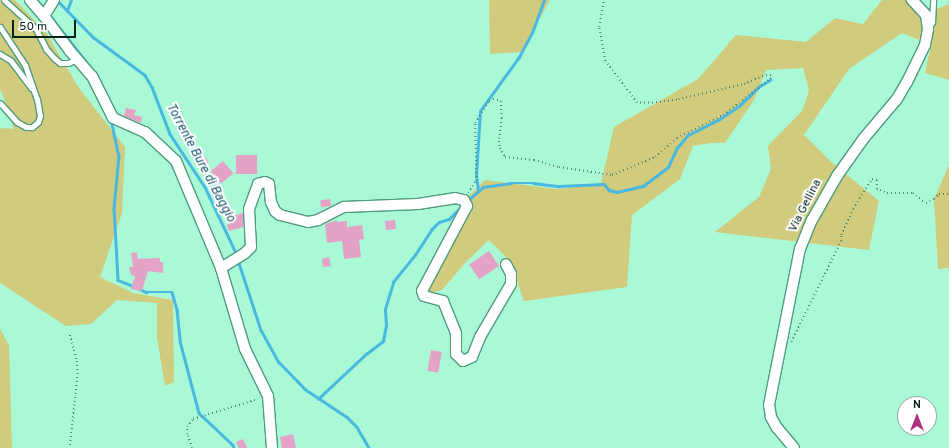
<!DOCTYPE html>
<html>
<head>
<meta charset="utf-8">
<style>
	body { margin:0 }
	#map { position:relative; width:949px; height:448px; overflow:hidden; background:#aaf9d6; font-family:Overpass,sans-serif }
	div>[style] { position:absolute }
	.green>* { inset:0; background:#d0cb7d }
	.stream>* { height:2.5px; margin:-1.25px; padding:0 1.25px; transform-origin:1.25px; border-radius:1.25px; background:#48b9e0 }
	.building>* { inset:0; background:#e5a2c7; transform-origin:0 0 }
	.path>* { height:1.5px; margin-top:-0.75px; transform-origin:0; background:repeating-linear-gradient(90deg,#518770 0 1px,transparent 0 4px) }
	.roads { filter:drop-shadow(1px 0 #4e9c7c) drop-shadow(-1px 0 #4e9c7c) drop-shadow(0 1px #4e9c7c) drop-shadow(0 -1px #4e9c7c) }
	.lane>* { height:5px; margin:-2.5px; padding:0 2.5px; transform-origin:2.5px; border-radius:2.5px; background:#fff }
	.street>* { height:10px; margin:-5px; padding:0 5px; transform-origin:5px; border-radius:5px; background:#fff }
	span { translate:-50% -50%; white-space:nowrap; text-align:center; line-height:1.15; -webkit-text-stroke:4px #fff; paint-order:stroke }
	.street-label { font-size:12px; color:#022317 }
	.water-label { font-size:13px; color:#1a576c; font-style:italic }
	.north { position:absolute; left:897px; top:396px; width:40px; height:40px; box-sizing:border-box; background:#fff; border:1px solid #9aa7a2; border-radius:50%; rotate:0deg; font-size:11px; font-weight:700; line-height:16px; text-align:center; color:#022317 }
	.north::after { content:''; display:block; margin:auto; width:14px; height:18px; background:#ad3081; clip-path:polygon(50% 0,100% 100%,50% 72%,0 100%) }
	.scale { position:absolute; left:12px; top:20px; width:64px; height:18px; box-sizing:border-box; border:2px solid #022317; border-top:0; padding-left:5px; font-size:12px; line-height:14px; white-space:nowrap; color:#022317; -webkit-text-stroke:3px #fff; paint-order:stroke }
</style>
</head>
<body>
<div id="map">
	<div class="green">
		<i style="clip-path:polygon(0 0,15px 0,45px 31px,79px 88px,125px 147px,122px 213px,100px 277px,133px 293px,173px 300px,174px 382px,165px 386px,157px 338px,157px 303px,117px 300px,91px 324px,66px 326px,0 283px,0 128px,14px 129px,2px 93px,0 90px)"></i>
		<i style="clip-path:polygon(489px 0,550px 0,521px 52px,490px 54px)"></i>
		<i style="clip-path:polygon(882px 0,917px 0,931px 11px,949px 4px,949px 80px,925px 73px,931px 45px,902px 33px,849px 69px,804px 135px,830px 161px,879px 201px,869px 250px,715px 232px,759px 197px,771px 169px,768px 146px,802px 111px,809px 91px,803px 68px,766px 70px,754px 100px,725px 143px,710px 143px,693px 146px,680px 179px,632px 215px,627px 287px,524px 301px,510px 261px,489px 240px,466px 262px,442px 290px,428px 293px,426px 282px,441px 244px,468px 197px,485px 180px,557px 189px,601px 183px,614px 127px,698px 79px,736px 35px,806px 42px,835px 18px,863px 24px)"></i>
		<i style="clip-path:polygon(949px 165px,949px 268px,938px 269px,934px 199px)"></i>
		<i style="clip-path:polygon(0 329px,9px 345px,12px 448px,0 448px)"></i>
	</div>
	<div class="stream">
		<i style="left:37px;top:0;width:6px;rotate:51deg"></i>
		<i style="left:57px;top:0;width:52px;rotate:45.8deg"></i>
		<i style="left:93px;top:37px;width:64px;rotate:36.2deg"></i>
		<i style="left:145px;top:75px;width:14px;rotate:60deg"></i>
		<i style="left:152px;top:87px;width:50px;rotate:69deg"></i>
		<i style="left:170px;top:134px;width:64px;rotate:56.6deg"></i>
		<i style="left:205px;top:187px;width:75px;rotate:64.8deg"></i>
		<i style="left:67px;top:11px;width:12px;rotate:-70deg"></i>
		<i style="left:52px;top:18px;width:65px;rotate:51.9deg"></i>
		<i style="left:112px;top:124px;width:33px;rotate:78deg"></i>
		<i style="left:119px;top:156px;width:52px;rotate:95.5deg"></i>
		<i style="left:114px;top:208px;width:72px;rotate:86.8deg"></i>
		<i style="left:118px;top:280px;width:18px;rotate:22deg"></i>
		<i style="left:478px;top:190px;width:14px;rotate:-98deg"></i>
		<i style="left:476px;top:176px;width:65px;rotate:-86.5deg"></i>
		<i style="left:480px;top:111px;width:67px;rotate:-54.2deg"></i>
		<i style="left:519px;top:57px;width:27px;rotate:-62deg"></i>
		<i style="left:532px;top:33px;width:35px;rotate:-70deg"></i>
		<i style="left:467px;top:201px;width:21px;rotate:-41deg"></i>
		<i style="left:483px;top:187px;width:28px;rotate:-8deg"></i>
		<i style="left:511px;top:183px;width:22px"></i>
		<i style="left:533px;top:183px;width:26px;rotate:7deg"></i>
		<i style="left:559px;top:186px;width:45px;rotate:-2.5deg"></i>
		<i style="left:604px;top:184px;width:8px;rotate:50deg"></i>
		<i style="left:609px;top:190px;width:8px;rotate:14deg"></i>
		<i style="left:617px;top:192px;width:27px;rotate:-13deg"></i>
		<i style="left:643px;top:186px;width:31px;rotate:-37deg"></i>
		<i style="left:668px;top:167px;width:21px;rotate:-65deg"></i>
		<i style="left:677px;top:148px;width:17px;rotate:-50deg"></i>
		<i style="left:688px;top:135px;width:34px;rotate:-27deg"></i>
		<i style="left:718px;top:120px;width:27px;rotate:-34deg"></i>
		<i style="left:740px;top:105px;width:28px;rotate:-44deg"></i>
		<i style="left:760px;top:86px;width:12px;rotate:-31deg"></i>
		<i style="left:238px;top:260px;width:74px;rotate:71.8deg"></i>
		<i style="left:261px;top:330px;width:37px;rotate:61deg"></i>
		<i style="left:279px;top:362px;width:37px;rotate:46deg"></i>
		<i style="left:305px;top:389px;width:50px;rotate:33.7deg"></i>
		<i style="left:347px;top:417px;width:14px;rotate:45deg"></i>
		<i style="left:357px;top:427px;width:24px;rotate:60deg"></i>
		<i style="left:140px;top:289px;width:7px;rotate:27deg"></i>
		<i style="left:146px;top:292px;width:26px"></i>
		<i style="left:172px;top:292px;width:19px;rotate:74deg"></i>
		<i style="left:177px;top:310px;width:31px;rotate:84deg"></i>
		<i style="left:180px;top:341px;width:74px;rotate:75.2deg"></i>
		<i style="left:199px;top:413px;width:47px;rotate:43.3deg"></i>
		<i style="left:233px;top:445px;width:3px;rotate:72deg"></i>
		<i style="left:318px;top:399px;width:66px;rotate:-43.2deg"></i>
		<i style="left:366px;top:354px;width:21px;rotate:-37deg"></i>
		<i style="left:383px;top:341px;width:16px;rotate:-79deg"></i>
		<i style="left:386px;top:325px;width:16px;rotate:-94deg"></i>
		<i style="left:385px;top:309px;width:28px;rotate:-73deg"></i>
		<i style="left:393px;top:282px;width:35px;rotate:-51deg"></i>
		<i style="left:415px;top:255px;width:30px;rotate:-57deg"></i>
		<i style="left:431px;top:230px;width:11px;rotate:-45deg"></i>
		<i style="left:439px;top:222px;width:10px;rotate:-17deg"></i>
		<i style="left:449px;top:219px;width:18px;rotate:-45deg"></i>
	</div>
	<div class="building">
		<i style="clip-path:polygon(126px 108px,136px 110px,134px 115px,142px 117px,141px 123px,124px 116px)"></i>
		<i style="left:200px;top:152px;width:13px;height:8px;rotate:48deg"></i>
		<i style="left:236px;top:155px;width:21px;height:19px"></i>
		<i style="left:223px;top:161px;width:16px;height:16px;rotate:50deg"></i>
		<i style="left:330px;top:199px;width:7px;height:10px;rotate:82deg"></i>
		<i style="clip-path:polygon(243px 213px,243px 227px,229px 231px,227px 225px,231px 222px,230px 217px)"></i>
		<i style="clip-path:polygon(337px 220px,337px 222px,347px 221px,347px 227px,362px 225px,364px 239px,359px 240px,361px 257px,344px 259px,342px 241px,327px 243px,325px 224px)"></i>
		<i style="left:395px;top:220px;width:9px;height:10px;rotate:84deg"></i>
		<i style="left:489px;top:251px;width:18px;height:24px;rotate:56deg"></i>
		<i style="clip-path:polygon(137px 252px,138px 259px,160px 258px,160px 262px,163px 262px,163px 273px,148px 271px,142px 291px,131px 289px,135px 276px,131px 275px,129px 267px,133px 267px,131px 253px)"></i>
		<i style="clip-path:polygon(329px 257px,331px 266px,323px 267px,322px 259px)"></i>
		<i style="left:431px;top:350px;width:11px;height:21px;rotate:10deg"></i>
		<i style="clip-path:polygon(293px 434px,296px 448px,282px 448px,280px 437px)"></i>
		<i style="clip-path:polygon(243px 439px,247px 448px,239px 448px,236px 442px)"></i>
	</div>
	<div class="path">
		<i style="left:468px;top:193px;width:14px;rotate:-56deg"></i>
		<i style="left:476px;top:181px;width:58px;rotate:-91deg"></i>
		<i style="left:475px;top:123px;width:26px;rotate:-58deg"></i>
		<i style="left:489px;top:101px;width:4px;rotate:-27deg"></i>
		<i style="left:493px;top:99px;width:8px;rotate:14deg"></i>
		<i style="left:501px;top:101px;width:17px;rotate:87deg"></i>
		<i style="left:502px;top:118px;width:23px;rotate:97deg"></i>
		<i style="left:499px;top:141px;width:7px;rotate:82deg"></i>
		<i style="left:500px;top:148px;width:10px;rotate:61deg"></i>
		<i style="left:505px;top:157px;width:29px;rotate:6deg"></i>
		<i style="left:534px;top:160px;width:26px;rotate:16deg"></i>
		<i style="left:559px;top:167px;width:54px;rotate:8.6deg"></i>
		<i style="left:612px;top:175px;width:47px;rotate:-22.7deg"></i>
		<i style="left:655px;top:157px;width:29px;rotate:-41deg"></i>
		<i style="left:677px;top:138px;width:51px;rotate:-26.6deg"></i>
		<i style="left:723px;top:115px;width:59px;rotate:-37.5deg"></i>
		<i style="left:770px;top:79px;width:3px;rotate:-72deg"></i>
		<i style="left:771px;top:76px;width:4px;rotate:-166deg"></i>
		<i style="left:767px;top:75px;width:27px;rotate:158deg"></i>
		<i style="left:742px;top:85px;width:67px;rotate:167deg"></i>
		<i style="left:677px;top:100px;width:24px;rotate:173deg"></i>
		<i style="left:653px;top:103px;width:16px;rotate:180deg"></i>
		<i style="left:637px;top:103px;width:53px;rotate:-127.3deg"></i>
		<i style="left:605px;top:61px;width:35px;rotate:-100deg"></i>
		<i style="left:599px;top:27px;width:27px;rotate:-80deg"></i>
		<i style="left:70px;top:335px;width:27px;rotate:75deg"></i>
		<i style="left:77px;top:361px;width:12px;rotate:85deg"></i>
		<i style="left:78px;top:373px;width:75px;rotate:96.1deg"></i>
		<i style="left:791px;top:342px;width:113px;rotate:-63.7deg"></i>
		<i style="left:841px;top:241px;width:6px;rotate:-90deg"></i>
		<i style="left:841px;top:235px;width:29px;rotate:-65deg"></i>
		<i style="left:853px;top:209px;width:36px;rotate:-58deg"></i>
		<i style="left:872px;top:179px;width:5px;rotate:11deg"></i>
		<i style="left:877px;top:180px;width:9px;rotate:90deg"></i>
		<i style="left:877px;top:189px;width:3px;rotate:18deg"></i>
		<i style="left:880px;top:190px;width:8px;rotate:23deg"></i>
		<i style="left:887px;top:193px;width:26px"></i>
		<i style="left:913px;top:193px;width:16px;rotate:38deg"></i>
		<i style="left:926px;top:203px;width:9px;rotate:-27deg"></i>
		<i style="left:934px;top:199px;width:7px;rotate:-45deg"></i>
		<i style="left:939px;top:194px;width:10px"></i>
		<i style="left:192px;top:448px;width:15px;rotate:-110deg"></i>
		<i style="left:187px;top:434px;width:7px;rotate:-90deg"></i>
		<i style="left:187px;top:427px;width:10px;rotate:-53deg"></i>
		<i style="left:193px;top:419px;width:68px;rotate:-17.1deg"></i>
	</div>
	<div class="roads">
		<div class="lane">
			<i style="left:4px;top:0;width:43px;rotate:42.2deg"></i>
			<i style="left:36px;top:29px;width:22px;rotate:63deg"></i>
			<i style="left:46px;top:49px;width:12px;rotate:48deg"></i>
			<i style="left:54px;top:58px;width:8px;rotate:40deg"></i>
			<i style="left:60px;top:63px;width:8px"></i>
			<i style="left:68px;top:63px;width:10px;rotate:-24deg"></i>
			<i style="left:0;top:27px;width:45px;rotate:56.7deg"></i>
			<i style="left:25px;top:65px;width:36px;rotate:71deg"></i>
			<i style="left:37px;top:99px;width:17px;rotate:80deg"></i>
			<i style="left:40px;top:116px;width:6px;rotate:108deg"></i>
			<i style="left:38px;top:122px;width:8px;rotate:140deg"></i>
			<i style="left:32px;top:127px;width:6px;rotate:180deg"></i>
			<i style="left:26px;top:127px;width:10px;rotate:-151deg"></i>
			<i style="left:17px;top:122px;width:25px;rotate:-132deg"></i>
			<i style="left:929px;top:27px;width:6px;rotate:-59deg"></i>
			<i style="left:932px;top:22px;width:22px;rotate:-87deg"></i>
			<i style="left:0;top:54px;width:13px;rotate:32deg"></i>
			<i style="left:11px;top:61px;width:34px;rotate:53deg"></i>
		</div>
		<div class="street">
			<i style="left:30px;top:0;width:21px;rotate:49deg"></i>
			<i style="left:44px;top:16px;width:44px;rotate:53.4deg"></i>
			<i style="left:70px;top:51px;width:33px;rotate:49deg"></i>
			<i style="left:92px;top:76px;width:47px;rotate:63.4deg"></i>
			<i style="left:113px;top:118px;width:35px;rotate:24deg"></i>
			<i style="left:145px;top:132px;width:42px;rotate:43.1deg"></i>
			<i style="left:176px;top:161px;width:116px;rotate:67.2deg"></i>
			<i style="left:221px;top:268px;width:84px;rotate:73.5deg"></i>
			<i style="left:245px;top:349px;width:52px;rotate:63.9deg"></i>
			<i style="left:268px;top:396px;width:52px;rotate:85.6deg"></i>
			<i style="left:44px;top:16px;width:19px;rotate:-58deg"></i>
			<i style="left:221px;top:268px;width:28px;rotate:-32deg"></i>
			<i style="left:245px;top:253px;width:8px;rotate:-45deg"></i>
			<i style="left:251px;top:247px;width:38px;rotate:-93deg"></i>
			<i style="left:249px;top:209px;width:27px;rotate:-70deg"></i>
			<i style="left:258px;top:184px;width:7px;rotate:-16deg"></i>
			<i style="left:265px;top:182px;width:4px;rotate:27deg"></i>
			<i style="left:269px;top:184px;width:18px;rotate:84deg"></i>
			<i style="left:271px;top:202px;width:10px;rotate:66deg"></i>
			<i style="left:275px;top:211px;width:6px;rotate:39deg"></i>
			<i style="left:280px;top:215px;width:29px;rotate:14deg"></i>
			<i style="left:308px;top:222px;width:10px;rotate:-11deg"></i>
			<i style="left:318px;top:220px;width:29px;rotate:-27deg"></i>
			<i style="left:344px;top:207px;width:74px;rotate:-2.3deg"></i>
			<i style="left:418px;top:204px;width:37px;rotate:-9deg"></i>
			<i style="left:455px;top:198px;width:9px;rotate:13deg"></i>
			<i style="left:464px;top:200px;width:7px;rotate:63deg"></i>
			<i style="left:467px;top:206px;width:96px;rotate:117.9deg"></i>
			<i style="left:422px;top:291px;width:5px;rotate:68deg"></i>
			<i style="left:424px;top:296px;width:20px;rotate:15deg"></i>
			<i style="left:443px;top:301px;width:35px;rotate:68deg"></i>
			<i style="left:456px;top:334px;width:20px;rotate:90deg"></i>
			<i style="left:456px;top:354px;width:10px;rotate:45deg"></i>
			<i style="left:463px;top:361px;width:10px;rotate:-24deg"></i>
			<i style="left:472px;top:357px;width:22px;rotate:-68deg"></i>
			<i style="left:480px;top:337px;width:61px;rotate:-59.7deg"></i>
			<i style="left:511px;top:284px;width:10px;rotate:-90deg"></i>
			<i style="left:511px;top:274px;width:11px;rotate:-117deg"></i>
			<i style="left:794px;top:448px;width:26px;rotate:-130deg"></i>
			<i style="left:777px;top:428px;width:13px;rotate:-119deg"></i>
			<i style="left:771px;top:417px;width:12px;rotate:-99deg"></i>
			<i style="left:769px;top:405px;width:159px;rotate:-78.8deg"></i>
			<i style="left:800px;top:249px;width:31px;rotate:-68deg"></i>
			<i style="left:812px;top:220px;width:51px;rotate:-60.4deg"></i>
			<i style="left:837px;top:176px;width:47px;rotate:-54.6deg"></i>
			<i style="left:864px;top:138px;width:51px;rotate:-49.8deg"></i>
			<i style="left:897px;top:99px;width:20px;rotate:-60deg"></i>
			<i style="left:907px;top:82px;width:41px;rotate:-64.1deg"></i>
			<i style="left:925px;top:45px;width:16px;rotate:-79deg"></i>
			<i style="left:928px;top:29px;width:14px;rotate:-98deg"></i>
			<i style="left:926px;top:15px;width:21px;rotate:-133deg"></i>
		</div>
	</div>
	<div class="street-label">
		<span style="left:806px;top:206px;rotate:-63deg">Via Gellina</span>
	</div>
	<div class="water-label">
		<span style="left:200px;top:163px;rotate:62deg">Torrente Bure di Baggio</span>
	</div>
	<div class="north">N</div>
	<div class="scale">50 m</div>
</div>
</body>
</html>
